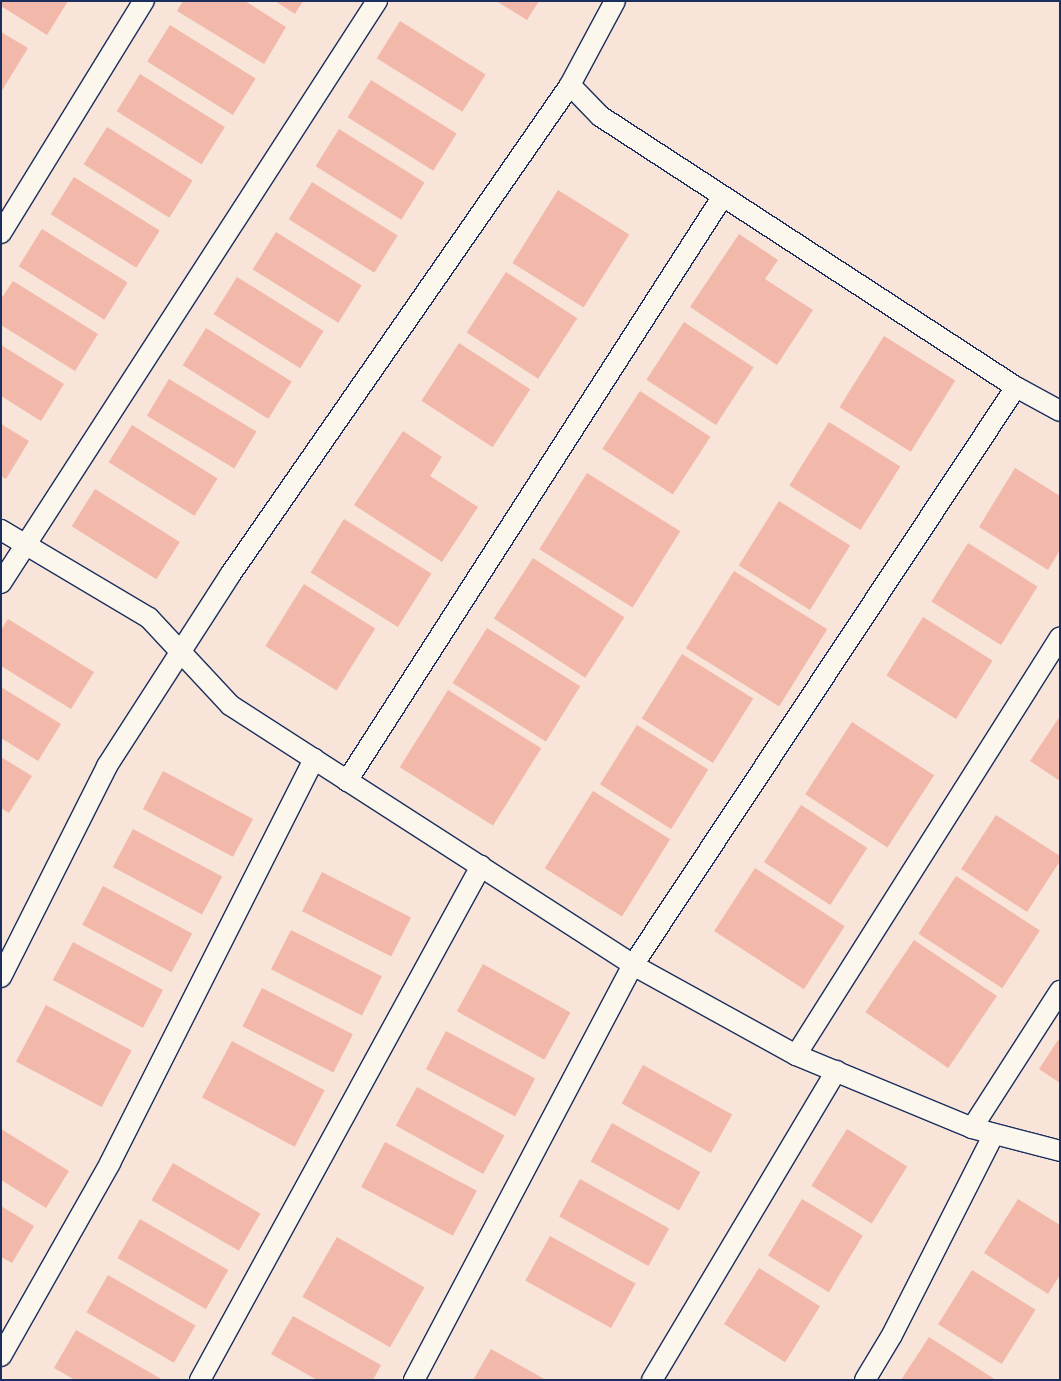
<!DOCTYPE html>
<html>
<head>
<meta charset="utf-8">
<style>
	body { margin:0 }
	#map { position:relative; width:1061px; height:1381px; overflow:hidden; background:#f8e4d8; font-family:Sriracha,sans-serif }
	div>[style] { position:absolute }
	.building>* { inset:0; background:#f2b9aa; transform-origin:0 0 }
	.roads { filter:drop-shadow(1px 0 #1b2f5e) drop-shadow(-1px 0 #1b2f5e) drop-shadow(0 1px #1b2f5e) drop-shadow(0 -1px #1b2f5e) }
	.lane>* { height:20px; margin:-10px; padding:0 10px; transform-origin:10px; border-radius:10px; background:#fbf7ec }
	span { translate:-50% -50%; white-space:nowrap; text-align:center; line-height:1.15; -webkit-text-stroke:4px #fbf7ec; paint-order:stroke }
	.frame { position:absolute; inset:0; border:2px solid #1b2f5e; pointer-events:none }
</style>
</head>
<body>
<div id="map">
	<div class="building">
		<i style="clip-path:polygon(1px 1px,68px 1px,47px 35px,1px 6px)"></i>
		<i style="clip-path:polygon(183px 1px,245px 1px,286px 27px,264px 64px,177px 11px)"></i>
		<i style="clip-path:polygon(275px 1px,303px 1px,295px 14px)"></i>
		<i style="clip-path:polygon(496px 1px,539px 1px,527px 20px)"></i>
		<i style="left:400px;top:21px;width:101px;height:44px;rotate:32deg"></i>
		<i style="left:170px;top:25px;width:101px;height:43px;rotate:32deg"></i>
		<i style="clip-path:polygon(1px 32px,28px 48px,1px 92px)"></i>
		<i style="left:140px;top:74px;width:100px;height:44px;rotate:32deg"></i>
		<i style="left:371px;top:80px;width:101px;height:44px;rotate:32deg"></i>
		<i style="left:107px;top:127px;width:101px;height:44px;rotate:32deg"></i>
		<i style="left:339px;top:129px;width:101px;height:44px;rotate:32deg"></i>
		<i style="left:74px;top:177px;width:101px;height:44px;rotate:32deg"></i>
		<i style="left:312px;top:182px;width:101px;height:44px;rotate:32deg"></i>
		<i style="left:558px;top:190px;width:84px;height:86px;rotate:32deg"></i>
		<i style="left:42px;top:229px;width:101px;height:44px;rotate:32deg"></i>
		<i style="left:276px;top:232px;width:101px;height:44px;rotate:32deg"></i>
		<i style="clip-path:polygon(739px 234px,778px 260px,765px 279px,813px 310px,777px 365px,690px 307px)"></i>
		<i style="left:506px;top:272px;width:85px;height:72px;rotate:33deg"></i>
		<i style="left:237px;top:277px;width:102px;height:44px;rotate:32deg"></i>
		<i style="clip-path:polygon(13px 281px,98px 334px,75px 371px,1px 325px,1px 299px)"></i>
		<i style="left:684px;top:322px;width:83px;height:69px;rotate:33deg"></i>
		<i style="left:206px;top:328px;width:101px;height:44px;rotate:32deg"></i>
		<i style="left:884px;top:336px;width:84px;height:84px;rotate:32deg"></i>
		<i style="left:459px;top:343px;width:85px;height:69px;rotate:33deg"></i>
		<i style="clip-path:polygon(1px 345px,64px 384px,41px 421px,1px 396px)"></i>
		<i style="left:169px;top:379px;width:102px;height:43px;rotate:31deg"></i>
		<i style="left:640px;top:391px;width:84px;height:69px;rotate:33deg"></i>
		<i style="left:829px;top:422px;width:84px;height:75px;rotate:32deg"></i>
		<i style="clip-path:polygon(1px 424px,29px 441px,6px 479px,1px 476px)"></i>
		<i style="left:132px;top:425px;width:101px;height:44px;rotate:32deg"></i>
		<i style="clip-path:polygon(403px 431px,442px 457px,430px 476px,478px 507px,442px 562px,354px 505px)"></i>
		<i style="clip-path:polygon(1015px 468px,1060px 496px,1060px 550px,1048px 570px,979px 527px)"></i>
		<i style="left:587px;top:473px;width:110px;height:90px;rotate:32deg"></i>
		<i style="left:95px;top:489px;width:100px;height:44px;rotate:32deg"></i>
		<i style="left:779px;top:501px;width:84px;height:76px;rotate:32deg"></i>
		<i style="left:344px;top:519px;width:103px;height:63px;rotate:32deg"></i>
		<i style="left:968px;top:543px;width:82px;height:69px;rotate:32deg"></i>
		<i style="left:533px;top:558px;width:109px;height:72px;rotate:33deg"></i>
		<i style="left:734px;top:571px;width:110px;height:91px;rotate:32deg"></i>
		<i style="left:304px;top:584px;width:84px;height:73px;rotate:32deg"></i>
		<i style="left:923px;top:617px;width:82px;height:69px;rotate:32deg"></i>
		<i style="clip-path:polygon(8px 619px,94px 672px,71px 709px,1px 666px,1px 630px)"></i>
		<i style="left:487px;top:628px;width:110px;height:65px;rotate:32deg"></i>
		<i style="left:682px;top:654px;width:84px;height:76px;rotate:32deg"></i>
		<i style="clip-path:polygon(1px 687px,61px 724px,38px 761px,1px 738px)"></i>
		<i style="left:448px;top:690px;width:110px;height:91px;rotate:32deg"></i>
		<i style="clip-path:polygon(1060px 716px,1060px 781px,1030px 761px)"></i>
		<i style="left:852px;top:722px;width:98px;height:86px;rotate:33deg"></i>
		<i style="left:637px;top:725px;width:84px;height:70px;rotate:32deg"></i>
		<i style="clip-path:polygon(1px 757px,32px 776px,9px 813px,1px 808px)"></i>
		<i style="left:163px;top:771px;width:102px;height:43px;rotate:28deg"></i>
		<i style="left:593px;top:791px;width:91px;height:91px;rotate:32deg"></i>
		<i style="left:801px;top:805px;width:79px;height:68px;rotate:33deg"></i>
		<i style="clip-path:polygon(996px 815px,1060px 856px,1060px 861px,1027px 912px,961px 869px)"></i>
		<i style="left:133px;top:829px;width:101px;height:43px;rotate:28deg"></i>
		<i style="left:755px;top:868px;width:107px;height:75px;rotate:33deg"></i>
		<i style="left:322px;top:872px;width:100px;height:44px;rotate:27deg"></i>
		<i style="left:956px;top:876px;width:100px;height:69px;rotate:33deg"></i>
		<i style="left:103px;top:886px;width:101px;height:44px;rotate:28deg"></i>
		<i style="left:291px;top:930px;width:102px;height:44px;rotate:27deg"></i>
		<i style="left:914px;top:940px;width:100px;height:87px;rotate:34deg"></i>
		<i style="left:73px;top:942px;width:102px;height:43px;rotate:28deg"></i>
		<i style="left:483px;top:964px;width:100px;height:54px;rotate:29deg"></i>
		<i style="left:262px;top:988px;width:102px;height:43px;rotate:27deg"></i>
		<i style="left:46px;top:1005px;width:97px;height:64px;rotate:28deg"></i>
		<i style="left:446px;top:1031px;width:101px;height:43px;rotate:28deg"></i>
		<i style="clip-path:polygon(1060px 1037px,1060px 1083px,1039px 1069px)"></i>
		<i style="left:232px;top:1041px;width:105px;height:64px;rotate:28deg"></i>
		<i style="left:643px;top:1065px;width:102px;height:44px;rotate:29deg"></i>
		<i style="left:417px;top:1087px;width:100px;height:44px;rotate:29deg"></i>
		<i style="left:612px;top:1123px;width:101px;height:44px;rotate:29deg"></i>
		<i style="clip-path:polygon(1px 1129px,69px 1171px,46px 1208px,1px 1180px)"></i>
		<i style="left:847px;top:1129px;width:71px;height:67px;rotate:32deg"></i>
		<i style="left:385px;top:1142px;width:104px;height:51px;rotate:28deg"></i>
		<i style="left:173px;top:1163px;width:101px;height:43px;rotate:30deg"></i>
		<i style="left:580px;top:1179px;width:102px;height:43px;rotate:29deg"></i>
		<i style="left:802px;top:1199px;width:71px;height:66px;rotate:31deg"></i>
		<i style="clip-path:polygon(1018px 1199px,1060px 1225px,1060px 1275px,1048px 1294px,984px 1253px)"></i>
		<i style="clip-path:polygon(1px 1206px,34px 1226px,12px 1263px,1px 1257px)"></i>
		<i style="left:140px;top:1219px;width:102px;height:45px;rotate:30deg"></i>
		<i style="left:550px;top:1236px;width:98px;height:51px;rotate:29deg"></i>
		<i style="left:337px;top:1237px;width:101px;height:69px;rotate:30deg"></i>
		<i style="left:759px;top:1268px;width:72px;height:66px;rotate:32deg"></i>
		<i style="left:972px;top:1270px;width:75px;height:64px;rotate:32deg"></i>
		<i style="left:108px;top:1275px;width:101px;height:43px;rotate:30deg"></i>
		<i style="clip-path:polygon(293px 1316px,381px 1365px,373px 1380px,317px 1380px,271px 1354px)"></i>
		<i style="clip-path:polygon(76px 1330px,163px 1380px,75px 1380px,54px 1368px)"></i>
		<i style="clip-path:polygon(929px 1337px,996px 1380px,901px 1380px)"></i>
		<i style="clip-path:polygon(491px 1349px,546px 1380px,473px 1380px)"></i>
	</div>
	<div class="roads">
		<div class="lane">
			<i style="left:570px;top:85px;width:43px;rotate:45.9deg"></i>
			<i style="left:600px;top:116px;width:496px;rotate:33.1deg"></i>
			<i style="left:1016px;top:387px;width:50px;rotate:28.6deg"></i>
			<i style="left:1px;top:233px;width:273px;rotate:-58.4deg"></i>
			<i style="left:1px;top:530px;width:172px;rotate:30.7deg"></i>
			<i style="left:149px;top:618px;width:119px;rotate:47deg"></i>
			<i style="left:230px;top:705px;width:480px;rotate:32.8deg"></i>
			<i style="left:633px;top:965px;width:186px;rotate:28.9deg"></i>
			<i style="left:796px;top:1055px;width:191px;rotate:22.5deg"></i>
			<i style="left:972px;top:1128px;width:91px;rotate:14.6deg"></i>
			<i style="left:1px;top:583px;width:693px;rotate:-57.14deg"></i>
			<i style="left:347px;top:781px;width:695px;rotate:-57.27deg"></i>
			<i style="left:1px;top:977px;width:236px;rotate:-63.3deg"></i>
			<i style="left:107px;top:766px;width:227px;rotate:-57.2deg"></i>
			<i style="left:230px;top:575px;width:596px;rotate:-55.24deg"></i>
			<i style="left:570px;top:85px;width:95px;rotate:-61.8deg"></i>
			<i style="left:796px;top:1055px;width:494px;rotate:-57.7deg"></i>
			<i style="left:972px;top:1128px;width:163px;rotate:-57.3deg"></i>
			<i style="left:1px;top:1356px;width:222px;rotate:-60.5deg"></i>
			<i style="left:110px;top:1163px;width:453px;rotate:-63.2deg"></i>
			<i style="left:200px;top:1380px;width:586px;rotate:-61.33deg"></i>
			<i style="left:414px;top:1380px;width:469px;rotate:-62.2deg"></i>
			<i style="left:633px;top:965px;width:693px;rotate:-56.47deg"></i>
			<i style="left:652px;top:1380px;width:360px;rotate:-59.2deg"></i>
			<i style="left:865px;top:1380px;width:52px;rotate:-59deg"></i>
			<i style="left:892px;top:1335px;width:225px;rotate:-63.1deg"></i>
		</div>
	</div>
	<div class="frame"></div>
</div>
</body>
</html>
